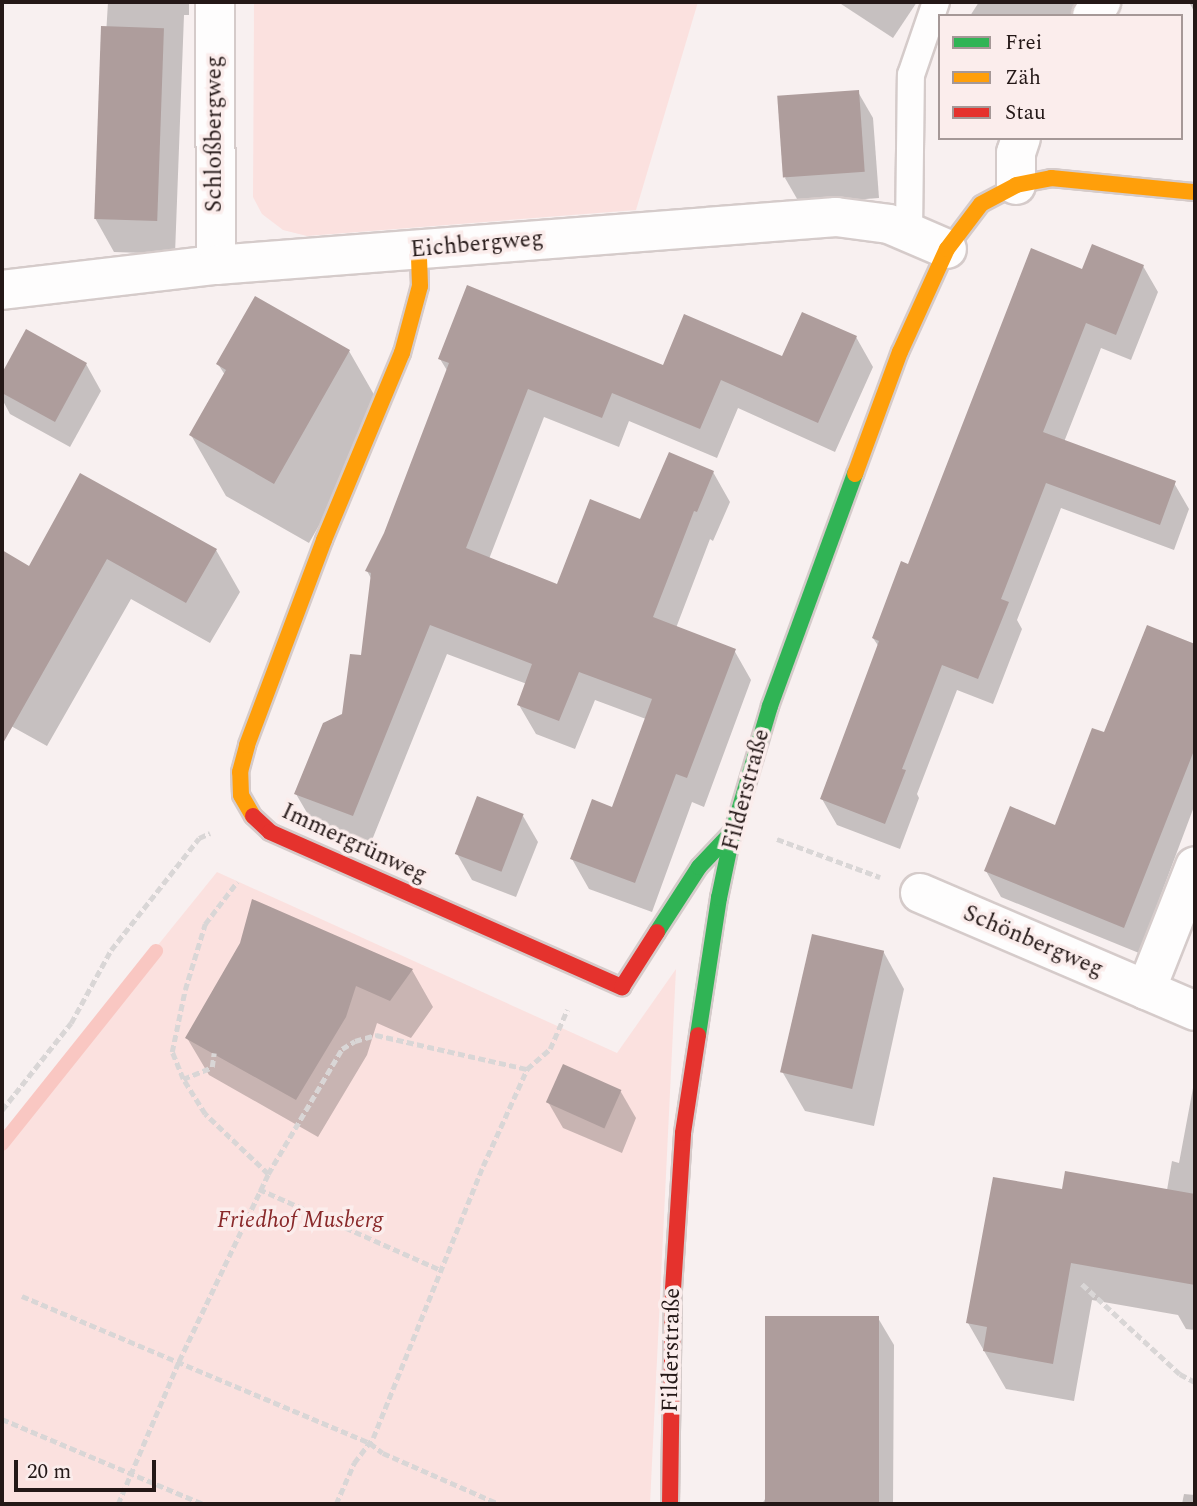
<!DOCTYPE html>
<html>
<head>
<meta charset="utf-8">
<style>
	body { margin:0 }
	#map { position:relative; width:1197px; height:1506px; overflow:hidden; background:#f8f0f0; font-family:Spectral,serif }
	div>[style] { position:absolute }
	.green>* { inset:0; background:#fbe1df }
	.shadow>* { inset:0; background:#0003 }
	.stream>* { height:14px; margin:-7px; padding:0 7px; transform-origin:7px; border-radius:7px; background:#f9c7c2 }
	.building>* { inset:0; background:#ae9d9c; transform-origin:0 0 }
	.path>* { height:4.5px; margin-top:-2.25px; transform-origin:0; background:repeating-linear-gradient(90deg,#d9d6d6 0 7px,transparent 0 10.5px) }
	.roads { filter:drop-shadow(2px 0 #d5cbca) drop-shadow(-2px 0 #d5cbca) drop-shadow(0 2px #d5cbca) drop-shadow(0 -2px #d5cbca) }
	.lane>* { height:26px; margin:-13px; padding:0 13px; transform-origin:13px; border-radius:13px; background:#fefdfd }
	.street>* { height:38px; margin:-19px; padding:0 19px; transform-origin:19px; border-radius:19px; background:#fefdfd }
	.fast>* { height:16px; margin:-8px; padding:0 8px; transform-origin:8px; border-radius:8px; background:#30b455 }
	.slow>* { height:16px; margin:-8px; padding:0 8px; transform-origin:8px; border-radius:8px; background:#ff9f0a }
	.jam>* { height:16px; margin:-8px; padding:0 8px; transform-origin:8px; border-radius:8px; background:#e5322d }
	span { translate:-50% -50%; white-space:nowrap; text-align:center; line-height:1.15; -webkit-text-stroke:7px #fbedec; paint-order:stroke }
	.street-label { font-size:23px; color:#241817 }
	.park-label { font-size:23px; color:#89292a; font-style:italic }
	.frame { position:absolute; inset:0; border:4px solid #241817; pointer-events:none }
	.legend { position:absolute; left:938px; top:14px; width:245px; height:126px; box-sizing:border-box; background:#fbedec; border:2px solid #a59897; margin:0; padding:9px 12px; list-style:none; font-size:21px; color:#241817 }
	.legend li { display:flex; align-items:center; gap:14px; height:35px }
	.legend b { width:35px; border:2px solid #a59897 }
	.scale { position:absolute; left:14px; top:1460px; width:142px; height:32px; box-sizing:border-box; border:4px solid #241817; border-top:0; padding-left:9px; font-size:21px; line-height:24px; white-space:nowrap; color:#241817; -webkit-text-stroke:5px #fbedec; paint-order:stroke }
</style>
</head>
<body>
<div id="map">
	<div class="green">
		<i style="clip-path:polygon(254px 2px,698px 2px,636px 210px,307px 236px,283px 230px,262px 214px,253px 197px)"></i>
		<i style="clip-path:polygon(217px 872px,617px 1053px,676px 969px,650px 1504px,2px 1504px,2px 1138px)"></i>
	</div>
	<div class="shadow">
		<i style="clip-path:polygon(108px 2px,189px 2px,189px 15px,184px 15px,175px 254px,114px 252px,95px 218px)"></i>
		<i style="clip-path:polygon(838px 2px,917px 2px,893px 38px)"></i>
		<i style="clip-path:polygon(979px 2px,1089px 2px,1080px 16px,970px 16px)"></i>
		<i style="clip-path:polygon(1189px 2px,1195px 2px,1195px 13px)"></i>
		<i style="clip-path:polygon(858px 92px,873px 118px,879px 198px,800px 204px,785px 178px)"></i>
		<i style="clip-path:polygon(1143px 266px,1158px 292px,1131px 360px,1101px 348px,1064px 442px,1174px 483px,1189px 509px,1174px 550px,1061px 508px,1017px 620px,1022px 629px,993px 704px,957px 690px,917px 794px,919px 798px,900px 849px,837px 825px,822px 799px,879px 647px,873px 638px,909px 566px,1083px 271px)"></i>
		<i style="clip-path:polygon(27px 331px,86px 364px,101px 391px,70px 447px,10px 414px,2px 399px,2px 376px)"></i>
		<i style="clip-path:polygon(856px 337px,873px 367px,835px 452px,738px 408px,717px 458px,629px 421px,619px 447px,544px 417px,489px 559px,558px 586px,641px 521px,713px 472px,730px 502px,713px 541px,710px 539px,676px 628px,734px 650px,751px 680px,704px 807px,692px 802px,652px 912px,589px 889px,572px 859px,613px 809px,646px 719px,595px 700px,575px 749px,536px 734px,519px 705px,527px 684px,447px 654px,370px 845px,313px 823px,296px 794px,344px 715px,362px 657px,372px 580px,367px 571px,385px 534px,448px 372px,440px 359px,664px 367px,783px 358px)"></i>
		<i style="clip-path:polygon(349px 351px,384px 412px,309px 543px,226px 496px,191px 435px,225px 375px,218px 364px)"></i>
		<i style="clip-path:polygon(81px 475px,216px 550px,240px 592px,210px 643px,131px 599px,47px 746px,2px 721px,2px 552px,30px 568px)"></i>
		<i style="clip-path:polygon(1148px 627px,1195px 646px,1195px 804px,1139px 953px,1001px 897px,986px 871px,1056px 827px,1105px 734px)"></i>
		<i style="clip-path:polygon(523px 816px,538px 842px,516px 897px,472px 880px,457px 854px)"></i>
		<i style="clip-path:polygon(241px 944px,412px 970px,433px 1007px,411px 1038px,377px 1023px,367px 1055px,318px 1137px,209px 1075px,187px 1038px)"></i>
		<i style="clip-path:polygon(883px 951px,904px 989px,874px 1126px,805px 1111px,783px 1073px)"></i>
		<i style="clip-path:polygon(1193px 1088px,1195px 1088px,1195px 1330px,1186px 1329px,1178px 1315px,1092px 1300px,1074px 1401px,1006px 1389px,968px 1323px,1063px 1191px,1167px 1190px,1172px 1161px,1179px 1163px)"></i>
		<i style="clip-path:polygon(621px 1092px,636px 1118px,622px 1153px,563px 1128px,548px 1102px)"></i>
		<i style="clip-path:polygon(878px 1318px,894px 1345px,893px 1504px,762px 1504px)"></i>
		<i style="clip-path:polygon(1184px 1494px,1195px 1495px,1195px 1504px,1182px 1504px)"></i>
	</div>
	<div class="stream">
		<i style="left:2px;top:1144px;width:247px;rotate:-51.4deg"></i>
	</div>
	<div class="building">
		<i style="left:101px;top:26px;width:63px;height:193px;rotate:2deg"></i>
		<i style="left:859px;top:90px;width:82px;height:82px;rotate:86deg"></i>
		<i style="clip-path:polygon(1092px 244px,1144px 265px,1116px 335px,1086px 323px,1043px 432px,1176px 481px,1160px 525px,1046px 483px,1001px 599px,1009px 602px,978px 679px,942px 665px,902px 769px,906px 770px,885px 824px,820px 799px,879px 641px,872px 638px,901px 561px,908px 564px,1031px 248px,1082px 269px)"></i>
		<i style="clip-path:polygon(467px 285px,663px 365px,684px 314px,782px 356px,802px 312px,857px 336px,818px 423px,721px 380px,700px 429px,612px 393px,602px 418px,528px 389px,466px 548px,557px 584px,590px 499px,640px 519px,669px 452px,714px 471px,697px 512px,694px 511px,653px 617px,736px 649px,687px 778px,676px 774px,635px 883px,570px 859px,592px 799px,612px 807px,652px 699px,579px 672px,559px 721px,517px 705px,532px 664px,430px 625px,353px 816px,294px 794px,323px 723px,342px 714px,350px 654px,361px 655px,371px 573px,365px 571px,384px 533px,449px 363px,438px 359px)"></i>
		<i style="clip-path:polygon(255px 296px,350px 350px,274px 484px,189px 435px,226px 370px,216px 364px)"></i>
		<i style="clip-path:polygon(26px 329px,87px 363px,55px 422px,2px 393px,2px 373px)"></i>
		<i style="clip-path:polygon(80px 473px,217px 549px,186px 603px,107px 559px,2px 745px,2px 550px,29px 566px)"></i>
		<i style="clip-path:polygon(1147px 625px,1195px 644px,1195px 748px,1124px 928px,984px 871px,1010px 806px,1055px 825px,1092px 728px,1104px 732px)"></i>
		<i style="left:477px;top:796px;width:50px;height:62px;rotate:21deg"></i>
		<i style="clip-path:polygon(252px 899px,413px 969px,390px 1001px,356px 986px,346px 1017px,296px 1100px,185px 1038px,240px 943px)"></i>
		<i style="left:812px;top:934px;width:74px;height:142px;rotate:13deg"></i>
		<i style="left:563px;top:1064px;width:64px;height:42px;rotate:24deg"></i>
		<i style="clip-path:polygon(1065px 1171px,1195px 1194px,1195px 1285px,1071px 1263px,1053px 1364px,983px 1351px,987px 1327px,966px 1323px,993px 1177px,1062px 1189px)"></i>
		<i style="left:765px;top:1316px;width:114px;height:188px"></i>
	</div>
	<div class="path">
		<i style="left:777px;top:839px;width:110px;rotate:20.3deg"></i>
		<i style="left:183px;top:1079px;width:29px;rotate:-112deg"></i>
		<i style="left:172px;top:1052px;width:63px;rotate:-78.2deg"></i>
		<i style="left:185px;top:990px;width:69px;rotate:-73.1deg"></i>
		<i style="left:205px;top:924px;width:53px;rotate:-52.7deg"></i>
		<i style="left:2px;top:1110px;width:111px;rotate:-51.6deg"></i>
		<i style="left:71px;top:1023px;width:83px;rotate:-61.3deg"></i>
		<i style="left:111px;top:950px;width:142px;rotate:-51.8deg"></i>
		<i style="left:199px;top:838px;width:12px;rotate:-24deg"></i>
		<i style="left:268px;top:1174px;width:145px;rotate:-59.4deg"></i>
		<i style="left:342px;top:1049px;width:15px;rotate:-32deg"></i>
		<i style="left:355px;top:1041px;width:22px;rotate:-16deg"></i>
		<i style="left:376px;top:1035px;width:155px;rotate:12.7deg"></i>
		<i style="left:259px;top:1189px;width:199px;rotate:24deg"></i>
		<i style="left:1082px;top:1284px;width:133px;rotate:42.6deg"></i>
		<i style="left:1180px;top:1374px;width:17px;rotate:28deg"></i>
		<i style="left:22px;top:1296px;width:378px;rotate:22.9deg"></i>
		<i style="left:370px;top:1443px;width:16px;rotate:38deg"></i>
		<i style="left:383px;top:1453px;width:127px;rotate:23.7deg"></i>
		<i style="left:2px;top:1419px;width:218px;rotate:22.9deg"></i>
		<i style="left:118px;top:1504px;width:155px;rotate:-66.9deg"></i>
		<i style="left:179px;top:1361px;width:207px;rotate:-64.5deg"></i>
		<i style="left:268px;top:1174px;width:87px;rotate:-136.4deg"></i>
		<i style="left:205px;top:1114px;width:41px;rotate:-122.2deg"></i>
		<i style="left:183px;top:1079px;width:31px;rotate:-22deg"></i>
		<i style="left:212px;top:1067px;width:14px;rotate:-82deg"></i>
		<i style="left:336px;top:1504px;width:45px;rotate:-66.3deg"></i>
		<i style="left:354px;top:1463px;width:31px;rotate:-53deg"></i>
		<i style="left:373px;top:1438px;width:293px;rotate:-68deg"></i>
		<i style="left:483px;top:1166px;width:107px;rotate:-65.6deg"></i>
		<i style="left:527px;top:1069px;width:30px;rotate:-41deg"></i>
		<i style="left:550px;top:1049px;width:43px;rotate:-66.4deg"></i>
	</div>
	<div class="roads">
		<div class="lane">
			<i style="left:909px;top:232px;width:157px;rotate:-89.3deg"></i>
			<i style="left:911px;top:75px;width:77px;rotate:-71.1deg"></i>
		</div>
		<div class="street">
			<i style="left:215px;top:2px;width:263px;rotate:89.8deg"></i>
			<i style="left:1092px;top:16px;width:17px;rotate:-57deg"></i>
			<i style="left:1016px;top:185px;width:32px;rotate:-90deg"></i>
			<i style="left:1016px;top:153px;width:16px;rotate:-72deg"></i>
			<i style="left:2px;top:290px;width:215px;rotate:-6.7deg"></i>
			<i style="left:216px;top:265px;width:622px;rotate:-4.43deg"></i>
			<i style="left:836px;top:217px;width:53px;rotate:7.5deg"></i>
			<i style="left:889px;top:224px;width:63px;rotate:23.3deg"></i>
			<i style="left:920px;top:893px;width:299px;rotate:23.2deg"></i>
			<i style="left:1146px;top:990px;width:133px;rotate:-68.4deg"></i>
		</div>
		<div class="fast">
			<i style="left:657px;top:932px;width:77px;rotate:-57.1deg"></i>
			<i style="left:699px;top:867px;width:50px;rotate:-46.6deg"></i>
			<i style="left:698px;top:1035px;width:139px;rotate:-81.3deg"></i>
			<i style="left:719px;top:898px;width:68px;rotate:-78.2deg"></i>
			<i style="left:733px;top:831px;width:130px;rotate:-73.5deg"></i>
			<i style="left:770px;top:706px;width:247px;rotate:-69.9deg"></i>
		</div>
		<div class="slow">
			<i style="left:855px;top:474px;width:130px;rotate:-69.8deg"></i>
			<i style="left:900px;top:352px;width:113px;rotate:-65.5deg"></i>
			<i style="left:947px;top:249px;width:56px;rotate:-52.9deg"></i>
			<i style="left:981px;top:204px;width:40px;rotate:-28deg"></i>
			<i style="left:1016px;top:185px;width:36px;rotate:-11deg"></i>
			<i style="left:1051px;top:178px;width:145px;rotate:5.6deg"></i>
			<i style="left:253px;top:816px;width:24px;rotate:-120deg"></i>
			<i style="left:241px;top:795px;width:23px;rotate:-92deg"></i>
			<i style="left:240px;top:772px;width:28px;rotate:-75deg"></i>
			<i style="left:247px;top:745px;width:219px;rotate:-69.4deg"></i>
			<i style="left:324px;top:540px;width:203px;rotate:-67.4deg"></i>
			<i style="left:402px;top:353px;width:69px;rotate:-75deg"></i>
			<i style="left:420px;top:286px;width:35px;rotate:-92deg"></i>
		</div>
		<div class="jam">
			<i style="left:253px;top:816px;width:23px;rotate:43deg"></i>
			<i style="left:270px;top:832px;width:385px;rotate:23.8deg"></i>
			<i style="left:622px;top:987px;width:65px;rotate:-57.5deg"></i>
			<i style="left:670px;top:1504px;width:215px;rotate:-89.2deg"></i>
			<i style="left:673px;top:1289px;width:156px;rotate:-86.3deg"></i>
			<i style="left:683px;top:1133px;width:99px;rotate:-81.3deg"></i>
		</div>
	</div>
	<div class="street-label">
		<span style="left:215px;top:134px;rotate:-90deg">Schloßbergweg</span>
		<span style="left:477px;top:245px;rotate:-5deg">Eichbergweg</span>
		<span style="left:747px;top:790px;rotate:-75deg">Filderstraße</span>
		<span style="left:354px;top:844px;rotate:25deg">Immergrünweg</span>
		<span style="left:1033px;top:942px;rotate:23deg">Schönbergweg</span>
		<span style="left:672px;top:1350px;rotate:-89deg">Filderstraße</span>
	</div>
	<div class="park-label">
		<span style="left:300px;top:1221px">Friedhof Musberg</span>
	</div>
	<div class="frame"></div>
	<ul class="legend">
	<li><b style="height:9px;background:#30b455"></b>Frei</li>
	<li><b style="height:9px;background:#ff9f0a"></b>Zäh</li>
	<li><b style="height:9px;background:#e5322d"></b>Stau</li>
	</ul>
	<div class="scale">20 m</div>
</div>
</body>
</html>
